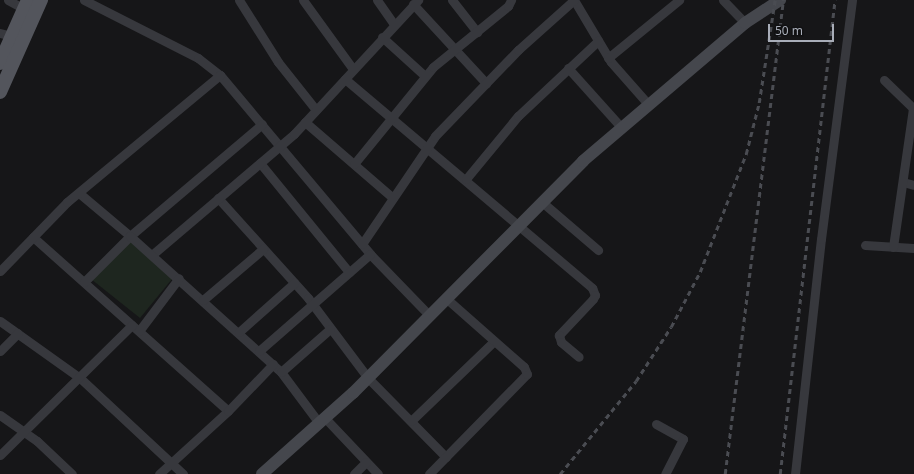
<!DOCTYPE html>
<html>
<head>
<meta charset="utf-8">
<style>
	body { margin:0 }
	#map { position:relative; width:914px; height:474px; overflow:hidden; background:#161618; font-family:"Noto Sans",sans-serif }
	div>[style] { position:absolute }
	.green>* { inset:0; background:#1e261f }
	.street>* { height:9px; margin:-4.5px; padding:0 4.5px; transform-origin:4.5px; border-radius:4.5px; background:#37383d }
	.secondary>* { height:12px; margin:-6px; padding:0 6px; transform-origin:6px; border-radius:6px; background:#45474d }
	.primary>* { height:14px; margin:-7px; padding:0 7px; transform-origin:7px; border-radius:7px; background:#53555c }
	.rail>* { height:2.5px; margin-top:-1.25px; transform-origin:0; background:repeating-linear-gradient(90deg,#4a4c52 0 5px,transparent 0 9px) }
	span { translate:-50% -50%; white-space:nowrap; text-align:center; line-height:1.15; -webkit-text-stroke:3.5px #111113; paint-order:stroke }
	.scale { position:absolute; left:768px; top:24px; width:66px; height:18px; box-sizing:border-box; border:2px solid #a8adb8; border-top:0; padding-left:5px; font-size:12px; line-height:14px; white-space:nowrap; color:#a8adb8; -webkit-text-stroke:3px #111113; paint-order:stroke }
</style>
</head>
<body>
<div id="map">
	<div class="green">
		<i style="clip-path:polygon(131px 238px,172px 279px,140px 318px,91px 279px)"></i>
	</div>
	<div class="street">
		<i style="left:8px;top:0;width:23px;rotate:29deg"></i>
		<i style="left:84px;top:0;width:128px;rotate:27deg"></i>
		<i style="left:198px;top:58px;width:28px;rotate:38deg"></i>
		<i style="left:220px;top:75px;width:234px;rotate:50deg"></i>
		<i style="left:370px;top:254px;width:86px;rotate:45.9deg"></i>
		<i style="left:239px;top:0;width:73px;rotate:57.8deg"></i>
		<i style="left:278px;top:62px;width:61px;rotate:51.6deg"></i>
		<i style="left:303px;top:0;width:85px;rotate:54.1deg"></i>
		<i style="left:377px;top:0;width:29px;rotate:55deg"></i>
		<i style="left:452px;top:0;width:41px;rotate:52deg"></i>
		<i style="left:574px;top:0;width:72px;rotate:59.2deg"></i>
		<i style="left:611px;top:62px;width:56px;rotate:48.6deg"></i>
		<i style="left:723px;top:0;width:32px;rotate:46deg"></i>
		<i style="left:413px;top:4px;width:108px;rotate:47.3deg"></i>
		<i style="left:0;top:33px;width:12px;rotate:14deg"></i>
		<i style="left:382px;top:37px;width:58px;rotate:42.2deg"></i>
		<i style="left:608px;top:58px;width:92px;rotate:-39.2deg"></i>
		<i style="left:568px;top:68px;width:79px;rotate:48.1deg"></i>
		<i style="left:345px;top:79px;width:324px;rotate:40.2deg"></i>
		<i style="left:592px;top:288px;width:8px;rotate:67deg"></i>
		<i style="left:595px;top:295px;width:4px;rotate:117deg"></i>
		<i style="left:593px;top:299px;width:50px;rotate:133.4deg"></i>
		<i style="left:559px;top:335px;width:7px;rotate:74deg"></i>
		<i style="left:561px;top:342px;width:23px;rotate:40deg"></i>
		<i style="left:884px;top:80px;width:42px;rotate:44deg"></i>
		<i style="left:305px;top:122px;width:116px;rotate:40.8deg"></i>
		<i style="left:260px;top:163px;width:141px;rotate:50.8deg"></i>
		<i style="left:354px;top:164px;width:125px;rotate:-50.8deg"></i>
		<i style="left:433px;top:67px;width:97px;rotate:-39.1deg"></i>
		<i style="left:508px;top:6px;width:7px;rotate:-63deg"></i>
		<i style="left:466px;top:179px;width:82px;rotate:-50.5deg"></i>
		<i style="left:518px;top:116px;width:110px;rotate:-43.2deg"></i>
		<i style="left:903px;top:182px;width:11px;rotate:15deg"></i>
		<i style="left:79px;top:193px;width:67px;rotate:40.1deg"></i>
		<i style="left:130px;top:236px;width:173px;rotate:-40.3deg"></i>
		<i style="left:218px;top:198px;width:135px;rotate:48deg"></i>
		<i style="left:308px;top:298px;width:100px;rotate:53.1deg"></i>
		<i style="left:368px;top:378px;width:111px;rotate:45.4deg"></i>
		<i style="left:542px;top:202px;width:74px;rotate:40.6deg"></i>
		<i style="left:33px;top:237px;width:261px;rotate:41.7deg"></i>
		<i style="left:362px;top:244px;width:130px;rotate:-55.9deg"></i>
		<i style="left:435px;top:136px;width:120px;rotate:-46deg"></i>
		<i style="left:518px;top:50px;width:75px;rotate:-41.8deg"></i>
		<i style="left:865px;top:245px;width:49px;rotate:3.5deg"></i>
		<i style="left:893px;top:247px;width:140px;rotate:-81.8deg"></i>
		<i style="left:153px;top:254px;width:185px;rotate:-40.4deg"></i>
		<i style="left:294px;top:134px;width:183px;rotate:-47.2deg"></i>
		<i style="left:0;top:271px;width:96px;rotate:-45.8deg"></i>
		<i style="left:67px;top:202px;width:199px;rotate:-39.7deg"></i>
		<i style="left:84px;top:282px;width:65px;rotate:-45deg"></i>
		<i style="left:130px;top:236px;width:203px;rotate:42deg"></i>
		<i style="left:281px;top:372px;width:64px;rotate:53.3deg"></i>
		<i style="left:203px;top:300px;width:79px;rotate:-40.4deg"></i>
		<i style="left:0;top:321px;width:98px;rotate:35.5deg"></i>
		<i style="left:80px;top:378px;width:141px;rotate:43deg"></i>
		<i style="left:139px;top:331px;width:66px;rotate:-53deg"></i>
		<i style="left:239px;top:332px;width:74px;rotate:-41.7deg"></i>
		<i style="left:0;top:351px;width:25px;rotate:-45deg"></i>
		<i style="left:259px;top:351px;width:147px;rotate:-41.1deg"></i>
		<i style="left:281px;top:372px;width:65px;rotate:-41.3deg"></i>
		<i style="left:0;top:415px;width:45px;rotate:35.1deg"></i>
		<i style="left:37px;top:441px;width:48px;rotate:43.3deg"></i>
		<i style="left:325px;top:418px;width:77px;rotate:46.6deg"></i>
		<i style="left:411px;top:421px;width:115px;rotate:-43.9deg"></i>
		<i style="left:656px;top:424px;width:31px;rotate:29deg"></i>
		<i style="left:683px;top:439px;width:39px;rotate:117deg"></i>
		<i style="left:0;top:455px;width:185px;rotate:-44.6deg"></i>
		<i style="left:159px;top:474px;width:93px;rotate:-42.4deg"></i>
		<i style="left:228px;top:411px;width:65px;rotate:-46.2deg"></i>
		<i style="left:354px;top:474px;width:17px;rotate:-45deg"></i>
		<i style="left:429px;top:474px;width:140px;rotate:-45.6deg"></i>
		<i style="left:527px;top:374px;width:8px;rotate:-113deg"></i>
		<i style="left:524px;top:367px;width:103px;rotate:-138.6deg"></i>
		<i style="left:795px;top:474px;width:236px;rotate:-83.7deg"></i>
		<i style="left:821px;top:239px;width:241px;rotate:-82.6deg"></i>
	</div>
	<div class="secondary">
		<i style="left:262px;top:474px;width:122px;rotate:-41.7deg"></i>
		<i style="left:353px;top:393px;width:327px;rotate:-45.2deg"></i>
		<i style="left:583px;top:161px;width:213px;rotate:-40.4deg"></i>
		<i style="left:745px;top:23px;width:42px;rotate:-33.3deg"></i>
	</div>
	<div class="primary">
		<i style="left:0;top:63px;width:69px;rotate:-66deg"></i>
		<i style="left:0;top:92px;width:101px;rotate:-66deg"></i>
	</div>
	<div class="rail">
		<i style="left:560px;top:474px;width:120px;rotate:-50.7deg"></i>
		<i style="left:636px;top:381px;width:64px;rotate:-57.1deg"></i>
		<i style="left:671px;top:327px;width:62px;rotate:-62.2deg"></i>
		<i style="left:700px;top:272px;width:127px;rotate:-68.7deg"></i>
		<i style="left:746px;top:154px;width:53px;rotate:-75.7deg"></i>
		<i style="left:759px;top:103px;width:104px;rotate:-81.2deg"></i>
		<i style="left:725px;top:474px;width:478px;rotate:-83deg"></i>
		<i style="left:780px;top:474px;width:477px;rotate:-83.4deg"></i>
	</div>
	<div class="scale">50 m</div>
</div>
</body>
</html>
